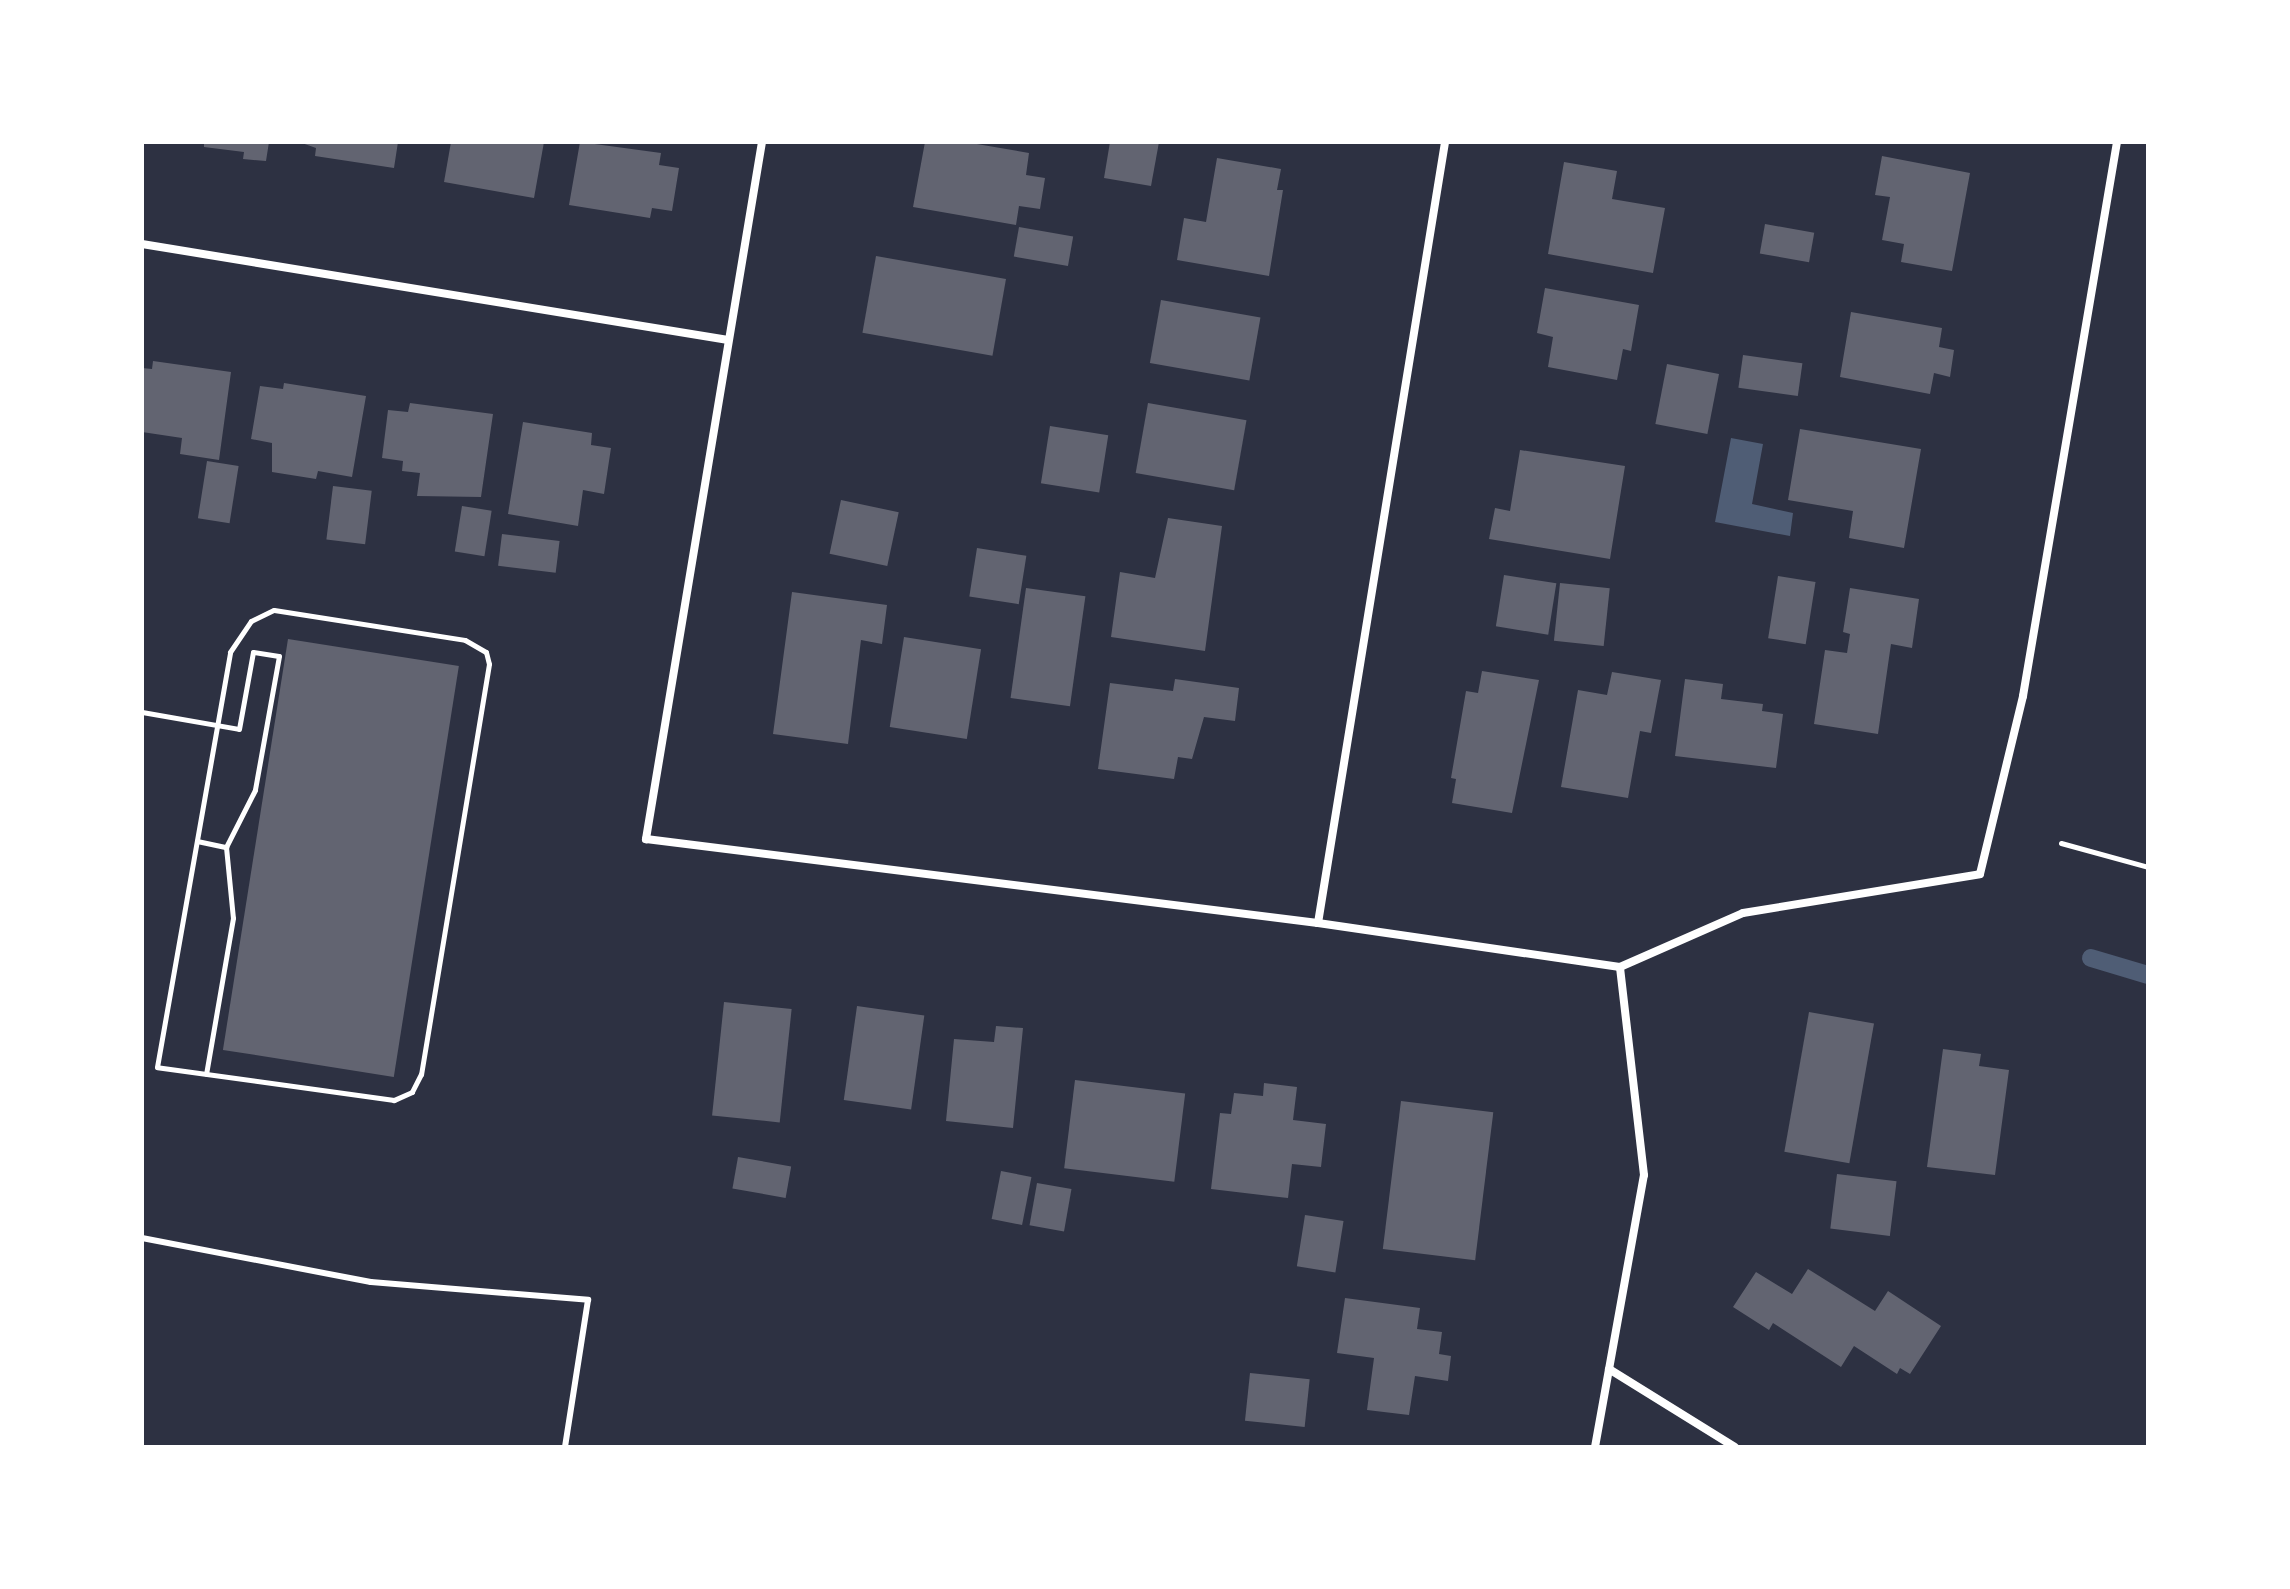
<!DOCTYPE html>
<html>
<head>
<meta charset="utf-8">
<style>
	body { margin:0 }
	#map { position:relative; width:2290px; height:1589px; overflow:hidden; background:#2d3142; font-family:"Golos Text",sans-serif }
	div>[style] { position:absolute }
	.water>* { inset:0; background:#4f5d75 }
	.stream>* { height:18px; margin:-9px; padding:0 9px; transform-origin:9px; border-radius:9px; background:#4f5d75 }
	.building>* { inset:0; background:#626471; transform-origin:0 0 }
	.path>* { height:5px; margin:-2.5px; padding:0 2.5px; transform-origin:2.5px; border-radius:2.5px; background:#fff }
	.service>* { height:6px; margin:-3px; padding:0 3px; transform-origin:3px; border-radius:3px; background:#fff }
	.minor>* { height:8px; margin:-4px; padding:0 4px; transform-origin:4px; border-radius:4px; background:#fff }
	span { translate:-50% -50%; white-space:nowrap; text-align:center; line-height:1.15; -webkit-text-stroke:6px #fff; paint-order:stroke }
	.frame { position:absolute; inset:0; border:144px solid #fff; pointer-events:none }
</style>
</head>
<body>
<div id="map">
	<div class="water">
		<i style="clip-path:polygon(1731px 438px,1763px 444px,1752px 504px,1793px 513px,1790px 536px,1715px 522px)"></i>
	</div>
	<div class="stream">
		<i style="left:2091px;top:958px;width:59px;rotate:16.6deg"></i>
	</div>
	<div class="building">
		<i style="clip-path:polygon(204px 142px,269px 142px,266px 161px,243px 159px,244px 152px,204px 147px)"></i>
		<i style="clip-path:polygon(299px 142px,398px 142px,394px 168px,315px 156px,316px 148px)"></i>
		<i style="clip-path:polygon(451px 142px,544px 142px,534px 198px,444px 182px)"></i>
		<i style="clip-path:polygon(580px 142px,661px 153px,659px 165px,679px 168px,672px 211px,652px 208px,650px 218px,569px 205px)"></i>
		<i style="clip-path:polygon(925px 142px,965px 142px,1029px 153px,1026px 175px,1045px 178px,1040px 209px,1019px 206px,1016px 225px,913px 207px)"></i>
		<i style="clip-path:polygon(1110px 142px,1159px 142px,1151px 186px,1104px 178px)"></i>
		<i style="clip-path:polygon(1882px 156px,1970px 173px,1952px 271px,1901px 262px,1904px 244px,1882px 240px,1890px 197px,1875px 195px)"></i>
		<i style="clip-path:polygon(1217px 158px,1281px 169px,1277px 190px,1283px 190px,1269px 276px,1177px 260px,1184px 218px,1206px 222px)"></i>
		<i style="clip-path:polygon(1564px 162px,1617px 171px,1612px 199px,1665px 208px,1653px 273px,1548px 254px)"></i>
		<i style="left:1765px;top:224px;width:50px;height:30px;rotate:10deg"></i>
		<i style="left:1019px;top:227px;width:55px;height:30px;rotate:10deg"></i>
		<i style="left:876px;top:256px;width:132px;height:78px;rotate:10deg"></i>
		<i style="clip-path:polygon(1545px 288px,1639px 305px,1631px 351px,1623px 349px,1617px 380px,1548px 367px,1553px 337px,1537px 333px)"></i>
		<i style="left:1161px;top:300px;width:101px;height:64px;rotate:10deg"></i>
		<i style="clip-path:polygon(1851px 312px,1942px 328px,1939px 347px,1954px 350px,1950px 377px,1934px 373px,1930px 394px,1840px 377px)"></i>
		<i style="left:1743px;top:355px;width:60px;height:33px;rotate:8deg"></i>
		<i style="clip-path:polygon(153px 361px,231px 372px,219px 460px,180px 454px,182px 438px,142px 432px,142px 368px,152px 369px)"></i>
		<i style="left:1667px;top:364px;width:53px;height:61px;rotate:11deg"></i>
		<i style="clip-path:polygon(284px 383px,366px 396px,352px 477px,318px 471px,316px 479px,272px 472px,272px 443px,251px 439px,260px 386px,283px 389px)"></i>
		<i style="clip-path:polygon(410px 403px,493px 414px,481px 497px,417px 496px,420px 473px,402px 471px,403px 461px,382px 458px,388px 410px,408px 412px)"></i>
		<i style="left:1148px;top:403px;width:100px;height:71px;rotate:10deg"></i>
		<i style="clip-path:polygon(523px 422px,592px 433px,591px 445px,611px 448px,604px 494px,583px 490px,578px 526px,508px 514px)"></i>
		<i style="left:1050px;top:426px;width:59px;height:58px;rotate:9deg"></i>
		<i style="clip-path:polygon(1800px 429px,1921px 449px,1904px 548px,1849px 538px,1853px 511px,1788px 500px)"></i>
		<i style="clip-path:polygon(1520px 450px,1625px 466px,1610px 559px,1489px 539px,1495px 508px,1510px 511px)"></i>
		<i style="left:207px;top:461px;width:32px;height:58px;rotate:9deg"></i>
		<i style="left:333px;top:486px;width:39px;height:54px;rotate:7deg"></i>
		<i style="left:841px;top:500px;width:59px;height:55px;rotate:12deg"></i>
		<i style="left:462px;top:506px;width:30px;height:46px;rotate:9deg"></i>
		<i style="clip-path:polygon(1168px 518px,1222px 526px,1205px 651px,1111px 637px,1120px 572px,1155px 578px)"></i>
		<i style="left:502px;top:534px;width:58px;height:32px;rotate:7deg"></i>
		<i style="left:977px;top:548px;width:50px;height:49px;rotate:9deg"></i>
		<i style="left:1504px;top:575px;width:53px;height:52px;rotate:9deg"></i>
		<i style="left:1778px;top:576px;width:38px;height:63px;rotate:9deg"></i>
		<i style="left:1560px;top:583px;width:50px;height:58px;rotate:6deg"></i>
		<i style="left:1026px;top:588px;width:60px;height:111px;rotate:8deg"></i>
		<i style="clip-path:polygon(1850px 588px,1919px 599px,1912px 648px,1891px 644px,1878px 734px,1814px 724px,1825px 650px,1847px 653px,1850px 634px,1843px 632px)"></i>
		<i style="clip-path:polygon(792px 592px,887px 605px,882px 644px,861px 640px,848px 744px,773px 734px)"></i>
		<i style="left:904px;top:637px;width:78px;height:91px;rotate:9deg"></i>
		<i style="left:288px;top:639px;width:173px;height:416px;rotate:9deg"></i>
		<i style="clip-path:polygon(1482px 671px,1539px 680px,1512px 813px,1452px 803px,1456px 779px,1451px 778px,1466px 691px,1478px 693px)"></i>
		<i style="clip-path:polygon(1612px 672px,1661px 680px,1651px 733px,1640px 731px,1628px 798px,1561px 787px,1578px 690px,1607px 695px)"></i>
		<i style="clip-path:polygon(1175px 679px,1239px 688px,1235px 721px,1204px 717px,1192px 759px,1178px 757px,1174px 779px,1098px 769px,1110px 683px,1173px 691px)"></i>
		<i style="clip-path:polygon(1685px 679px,1723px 684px,1721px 699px,1763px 704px,1762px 711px,1783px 714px,1776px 768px,1675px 756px)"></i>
		<i style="left:724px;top:1002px;width:68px;height:114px;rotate:6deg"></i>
		<i style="left:857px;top:1006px;width:68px;height:95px;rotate:8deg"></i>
		<i style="left:1809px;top:1012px;width:66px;height:142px;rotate:10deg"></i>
		<i style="clip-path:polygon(996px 1026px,1023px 1028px,1013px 1128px,946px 1121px,954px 1039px,994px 1042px)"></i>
		<i style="clip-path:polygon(1943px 1049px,1981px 1054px,1979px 1066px,2009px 1070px,1995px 1175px,1927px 1167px)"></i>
		<i style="left:1075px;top:1080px;width:111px;height:89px;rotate:7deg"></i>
		<i style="clip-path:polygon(1264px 1083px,1297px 1087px,1293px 1120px,1326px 1124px,1321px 1167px,1292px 1164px,1288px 1198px,1211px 1189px,1220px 1113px,1231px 1114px,1234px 1093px,1263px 1096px)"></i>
		<i style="left:1401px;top:1101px;width:93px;height:149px;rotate:7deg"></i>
		<i style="left:738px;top:1157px;width:54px;height:32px;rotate:10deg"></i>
		<i style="left:1001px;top:1171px;width:31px;height:49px;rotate:11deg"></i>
		<i style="left:1837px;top:1174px;width:60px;height:55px;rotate:7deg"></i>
		<i style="left:1037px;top:1183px;width:35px;height:43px;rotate:10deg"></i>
		<i style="left:1305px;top:1215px;width:39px;height:52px;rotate:9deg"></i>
		<i style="clip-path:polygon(1808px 1269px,1875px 1311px,1888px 1291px,1941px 1326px,1910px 1374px,1900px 1368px,1897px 1374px,1854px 1346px,1841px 1367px,1773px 1323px,1769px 1330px,1733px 1307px,1756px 1272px,1792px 1294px)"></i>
		<i style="clip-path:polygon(1345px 1298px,1420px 1308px,1417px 1329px,1442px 1332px,1439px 1354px,1451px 1356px,1448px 1381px,1415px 1376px,1409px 1415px,1367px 1410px,1374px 1358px,1337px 1353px)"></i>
		<i style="left:1250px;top:1373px;width:60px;height:48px;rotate:6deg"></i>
	</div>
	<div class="path">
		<i style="left:274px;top:610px;width:193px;rotate:8.9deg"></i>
		<i style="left:465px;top:640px;width:24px;rotate:30deg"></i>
		<i style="left:486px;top:652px;width:12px;rotate:76deg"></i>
		<i style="left:489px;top:664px;width:416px;rotate:99.4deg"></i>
		<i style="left:421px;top:1074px;width:20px;rotate:117deg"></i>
		<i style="left:412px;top:1092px;width:20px;rotate:156deg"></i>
		<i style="left:394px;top:1100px;width:239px;rotate:-172.1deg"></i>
		<i style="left:157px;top:1067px;width:421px;rotate:-80deg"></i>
		<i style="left:230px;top:652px;width:37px;rotate:-56deg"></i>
		<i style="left:251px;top:621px;width:25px;rotate:-26deg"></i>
		<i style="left:142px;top:712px;width:98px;rotate:9.9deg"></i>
		<i style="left:239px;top:729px;width:78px;rotate:-79.7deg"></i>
		<i style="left:253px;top:652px;width:26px;rotate:9deg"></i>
		<i style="left:279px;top:656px;width:136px;rotate:100.2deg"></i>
		<i style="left:255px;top:790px;width:64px;rotate:117deg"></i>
		<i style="left:226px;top:847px;width:71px;rotate:84.4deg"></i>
		<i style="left:233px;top:918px;width:158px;rotate:99.8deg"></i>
		<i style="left:197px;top:841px;width:30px;rotate:12deg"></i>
		<i style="left:2061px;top:843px;width:90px;rotate:15.4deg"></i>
	</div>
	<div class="service">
		<i style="left:142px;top:1238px;width:233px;rotate:10.9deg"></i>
		<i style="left:371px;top:1282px;width:218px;rotate:4.7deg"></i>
		<i style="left:588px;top:1300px;width:149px;rotate:98.9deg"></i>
	</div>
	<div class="minor">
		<i style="left:762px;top:142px;width:707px;rotate:99.45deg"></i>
		<i style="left:646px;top:839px;width:677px;rotate:7.13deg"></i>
		<i style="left:1318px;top:923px;width:305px;rotate:8.3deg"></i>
		<i style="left:1620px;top:967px;width:134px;rotate:-23.7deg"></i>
		<i style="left:1743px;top:913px;width:240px;rotate:-9.3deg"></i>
		<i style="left:1980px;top:874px;width:183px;rotate:-76.4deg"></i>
		<i style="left:2023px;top:696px;width:562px;rotate:-80.37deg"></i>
		<i style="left:142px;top:244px;width:594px;rotate:9.3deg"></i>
		<i style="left:1318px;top:923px;width:791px;rotate:-80.76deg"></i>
		<i style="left:1609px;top:1369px;width:148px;rotate:31.8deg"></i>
		<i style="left:1595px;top:1447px;width:276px;rotate:-79.8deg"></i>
		<i style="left:1644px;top:1175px;width:209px;rotate:-96.6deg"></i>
	</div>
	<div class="frame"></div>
</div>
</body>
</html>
